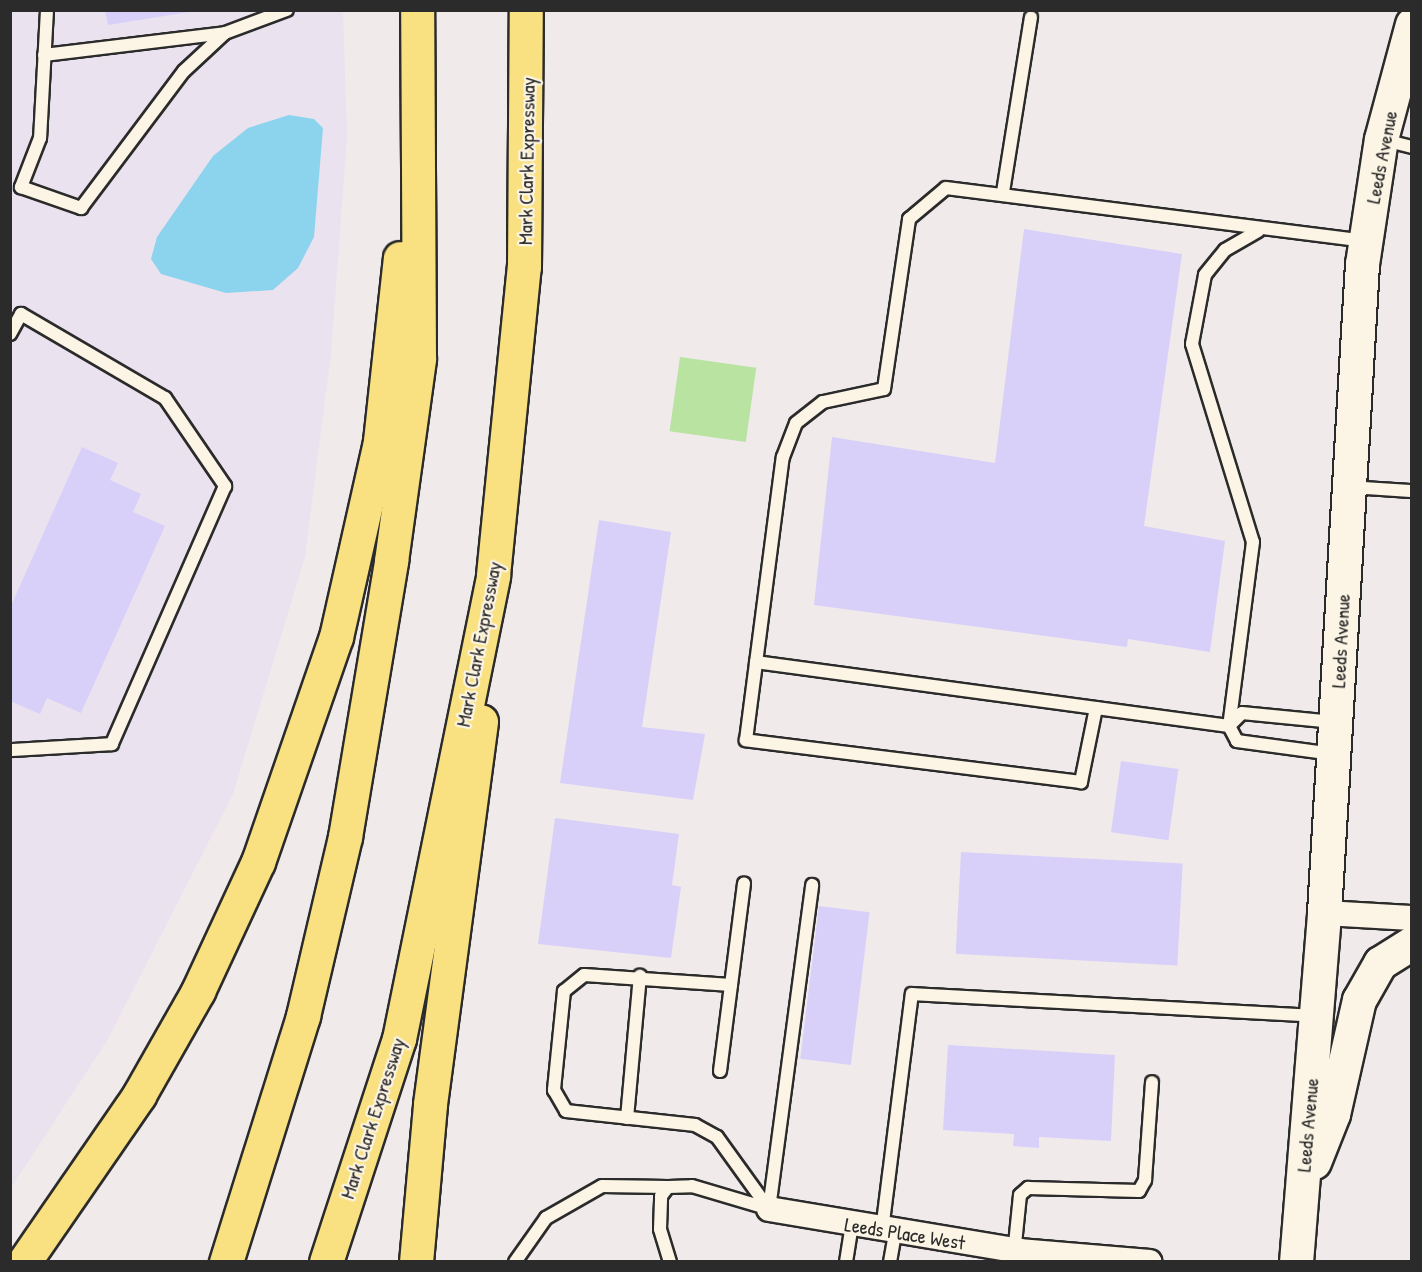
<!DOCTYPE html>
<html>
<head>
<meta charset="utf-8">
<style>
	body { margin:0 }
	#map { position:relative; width:1422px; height:1272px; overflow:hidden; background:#f1eaeb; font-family:"Patrick Hand",sans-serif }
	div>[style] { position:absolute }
	.built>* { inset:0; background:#eae2ef }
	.green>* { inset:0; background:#b9e3a0; transform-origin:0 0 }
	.water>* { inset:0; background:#8cd3ed }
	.building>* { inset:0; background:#d8d0f8; transform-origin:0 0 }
	.roads { filter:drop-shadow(2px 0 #2b2b2b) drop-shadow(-2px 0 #2b2b2b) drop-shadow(0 2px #2b2b2b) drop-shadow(0 -2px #2b2b2b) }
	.lane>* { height:12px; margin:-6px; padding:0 6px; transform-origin:6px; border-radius:6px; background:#fcf5e5 }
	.street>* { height:24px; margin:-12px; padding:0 12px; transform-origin:12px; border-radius:12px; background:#fcf5e5 }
	.secondary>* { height:33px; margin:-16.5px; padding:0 16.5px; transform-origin:16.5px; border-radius:16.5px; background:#fcf5e5 }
	.highway>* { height:33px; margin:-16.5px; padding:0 16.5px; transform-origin:16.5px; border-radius:16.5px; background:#f9e181 }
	span { translate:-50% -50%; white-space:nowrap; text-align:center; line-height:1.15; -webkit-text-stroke:4.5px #fcf5e5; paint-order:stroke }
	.street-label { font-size:20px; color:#2b2b2b }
	.frame { position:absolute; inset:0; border:12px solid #2b2b2b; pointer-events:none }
</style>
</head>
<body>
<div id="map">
	<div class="built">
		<i style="clip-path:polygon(11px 11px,343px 11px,347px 137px,331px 353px,305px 557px,233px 794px,108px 1039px,11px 1188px)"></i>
	</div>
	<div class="green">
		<i style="left:680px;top:357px;width:77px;height:75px;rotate:8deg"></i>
	</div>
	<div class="water">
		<i style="clip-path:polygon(289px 115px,314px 119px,323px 128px,314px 237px,298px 268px,273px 290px,226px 293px,161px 274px,151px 259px,157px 237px,213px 156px,248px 128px)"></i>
	</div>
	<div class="building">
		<i style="clip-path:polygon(105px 10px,189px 10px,189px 12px,108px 25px)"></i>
		<i style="clip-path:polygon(1024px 229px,1182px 254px,1144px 526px,1225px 541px,1210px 652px,1128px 639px,1127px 647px,814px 605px,832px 437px,995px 463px)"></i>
		<i style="clip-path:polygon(82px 447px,118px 463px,110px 480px,141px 494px,133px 512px,165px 526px,81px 713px,47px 698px,40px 714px,10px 701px,10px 608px)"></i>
		<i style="clip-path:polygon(599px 520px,671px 532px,642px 727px,705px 734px,693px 800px,560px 783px)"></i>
		<i style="left:1121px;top:761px;width:58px;height:72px;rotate:8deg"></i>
		<i style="clip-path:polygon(555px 818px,679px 834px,672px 885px,681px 887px,671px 958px,538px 944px)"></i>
		<i style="left:961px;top:852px;width:222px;height:102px;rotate:3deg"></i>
		<i style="left:819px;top:906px;width:51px;height:154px;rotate:7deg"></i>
		<i style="clip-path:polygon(948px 1045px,1115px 1055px,1111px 1141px,1039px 1137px,1039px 1148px,1013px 1146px,1014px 1134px,943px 1130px)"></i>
	</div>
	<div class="roads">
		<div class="lane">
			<i style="left:47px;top:10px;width:128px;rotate:93.1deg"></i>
			<i style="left:40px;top:138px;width:53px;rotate:111.2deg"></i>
			<i style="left:21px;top:187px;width:64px;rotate:19.3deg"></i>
			<i style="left:81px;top:208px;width:171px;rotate:-53.1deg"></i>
			<i style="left:184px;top:71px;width:56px;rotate:-42.8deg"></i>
			<i style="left:225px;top:33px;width:66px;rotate:-20.4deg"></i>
			<i style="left:44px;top:55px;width:182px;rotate:-6.9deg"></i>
			<i style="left:1384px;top:140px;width:29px;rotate:14deg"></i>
			<i style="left:1003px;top:192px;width:177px;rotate:-80.9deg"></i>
			<i style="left:1258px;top:231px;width:38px;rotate:150deg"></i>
			<i style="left:1225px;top:250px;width:32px;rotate:129deg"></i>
			<i style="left:1205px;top:275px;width:70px;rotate:100.7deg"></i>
			<i style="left:1192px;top:344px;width:207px;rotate:72.9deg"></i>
			<i style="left:1253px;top:542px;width:186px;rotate:97.4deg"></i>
			<i style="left:1229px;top:726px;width:134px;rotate:-172.3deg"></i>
			<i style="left:1096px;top:708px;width:76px;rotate:101.5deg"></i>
			<i style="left:1081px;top:782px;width:338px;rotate:-172.9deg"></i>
			<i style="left:746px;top:740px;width:285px;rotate:-82.6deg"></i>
			<i style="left:783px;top:457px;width:36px;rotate:-69deg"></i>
			<i style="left:796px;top:423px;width:34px;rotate:-38deg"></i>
			<i style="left:823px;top:402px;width:62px;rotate:-12deg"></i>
			<i style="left:884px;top:389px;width:172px;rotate:-81.6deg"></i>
			<i style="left:909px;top:219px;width:48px;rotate:-40deg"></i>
			<i style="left:946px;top:188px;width:421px;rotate:7.2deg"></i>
			<i style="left:10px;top:334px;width:23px;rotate:-61deg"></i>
			<i style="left:21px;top:314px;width:167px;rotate:30.3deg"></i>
			<i style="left:165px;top:398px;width:107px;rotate:55.7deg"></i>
			<i style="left:225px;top:486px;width:282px;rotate:113.7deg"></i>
			<i style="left:112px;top:744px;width:102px;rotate:176.6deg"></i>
			<i style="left:1350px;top:487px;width:62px;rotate:3.7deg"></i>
			<i style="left:756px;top:662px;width:343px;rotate:7.7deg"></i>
			<i style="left:1333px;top:754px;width:97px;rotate:-172.3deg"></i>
			<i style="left:1237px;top:741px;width:17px;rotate:-118deg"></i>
			<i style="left:1229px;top:726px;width:18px;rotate:-45deg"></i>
			<i style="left:1242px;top:713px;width:92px;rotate:5.6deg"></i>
			<i style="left:731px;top:985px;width:147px;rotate:-176.1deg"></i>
			<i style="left:584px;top:975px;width:26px;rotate:141deg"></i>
			<i style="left:564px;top:991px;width:100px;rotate:95.8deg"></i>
			<i style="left:554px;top:1090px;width:24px;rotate:60deg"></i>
			<i style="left:566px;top:1111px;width:130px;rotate:6.2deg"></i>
			<i style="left:695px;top:1125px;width:25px;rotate:29deg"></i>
			<i style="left:717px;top:1137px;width:89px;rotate:54.2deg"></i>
			<i style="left:720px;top:1071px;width:189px;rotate:-82.7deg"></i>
			<i style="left:627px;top:1118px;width:143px;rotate:-84.8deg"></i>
			<i style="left:769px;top:1209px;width:327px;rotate:-82.4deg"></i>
			<i style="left:882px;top:1230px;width:238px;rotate:-82.8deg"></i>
			<i style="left:912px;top:994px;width:403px;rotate:3.1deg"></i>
			<i style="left:1014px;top:1254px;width:59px;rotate:-84.2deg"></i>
			<i style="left:1020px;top:1195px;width:11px;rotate:-41deg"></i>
			<i style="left:1028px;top:1188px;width:111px;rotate:1.5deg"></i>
			<i style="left:1139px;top:1191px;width:13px;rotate:-61deg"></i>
			<i style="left:1145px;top:1180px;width:98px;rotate:-85.9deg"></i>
			<i style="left:515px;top:1262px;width:54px;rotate:-54.8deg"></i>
			<i style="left:546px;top:1218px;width:64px;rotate:-29.7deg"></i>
			<i style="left:602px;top:1186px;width:66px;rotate:0.9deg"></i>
			<i style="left:670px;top:1262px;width:34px;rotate:-107deg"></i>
			<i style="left:660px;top:1229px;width:33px;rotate:-88deg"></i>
			<i style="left:661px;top:1196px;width:11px;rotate:-52deg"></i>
			<i style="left:668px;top:1187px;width:24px;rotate:-2deg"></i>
			<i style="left:692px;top:1186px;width:80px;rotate:16.6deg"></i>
			<i style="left:846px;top:1262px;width:37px;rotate:-81deg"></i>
			<i style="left:890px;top:1262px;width:29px;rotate:-80deg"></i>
		</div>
		<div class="street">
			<i style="left:1324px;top:913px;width:88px;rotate:3.3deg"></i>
			<i style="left:769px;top:1209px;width:254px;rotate:9.5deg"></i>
			<i style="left:1019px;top:1251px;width:131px;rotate:4.8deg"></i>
		</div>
		<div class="secondary">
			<i style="left:1314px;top:1162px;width:52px;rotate:-68.4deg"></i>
			<i style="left:1333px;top:1114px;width:117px;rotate:-77.2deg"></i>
			<i style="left:1359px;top:1000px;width:43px;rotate:-60.4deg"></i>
			<i style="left:1380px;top:963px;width:38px;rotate:-32deg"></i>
			<i style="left:1296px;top:1262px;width:350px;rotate:-85.4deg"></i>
			<i style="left:1324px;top:913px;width:650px;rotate:-86.65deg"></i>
			<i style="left:1362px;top:264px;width:126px;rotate:-81.4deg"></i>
			<i style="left:1381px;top:139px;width:119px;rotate:-74.9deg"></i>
		</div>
		<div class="highway">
			<i style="left:24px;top:1262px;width:203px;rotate:-55.4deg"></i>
			<i style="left:139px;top:1095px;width:120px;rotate:-60.4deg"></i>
			<i style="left:198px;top:991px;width:142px;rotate:-65.1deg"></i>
			<i style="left:258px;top:862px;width:238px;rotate:-70.9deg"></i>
			<i style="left:336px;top:637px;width:201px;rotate:-77.3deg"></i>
			<i style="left:380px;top:441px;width:184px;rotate:-83.8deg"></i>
			<i style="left:226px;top:1262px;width:258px;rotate:-72.6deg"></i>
			<i style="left:303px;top:1016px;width:184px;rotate:-76.8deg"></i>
			<i style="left:345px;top:837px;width:280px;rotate:-80.5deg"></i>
			<i style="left:391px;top:561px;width:205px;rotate:-82.1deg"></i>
			<i style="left:419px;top:358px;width:348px;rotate:-90.3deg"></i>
			<i style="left:326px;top:1262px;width:235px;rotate:-71.9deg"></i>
			<i style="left:399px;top:1039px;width:473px;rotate:-78.5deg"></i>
			<i style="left:493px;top:575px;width:310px;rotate:-84.3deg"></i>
			<i style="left:524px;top:267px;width:257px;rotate:-89.6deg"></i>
			<i style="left:416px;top:1262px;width:159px;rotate:-84.9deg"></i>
			<i style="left:430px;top:1104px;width:386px;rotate:-82.4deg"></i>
		</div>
	</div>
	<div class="street-label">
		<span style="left:1381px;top:157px;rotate:-79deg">Leeds Avenue</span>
		<span style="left:526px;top:161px;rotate:-89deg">Mark Clark Expressway</span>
		<span style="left:1340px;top:641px;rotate:-87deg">Leeds Avenue</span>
		<span style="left:478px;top:644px;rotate:-79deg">Mark Clark Expressway</span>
		<span style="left:372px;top:1118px;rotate:-72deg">Mark Clark Expressway</span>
		<span style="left:1307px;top:1125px;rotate:-85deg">Leeds Avenue</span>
		<span style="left:905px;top:1233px;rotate:9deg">Leeds Place West</span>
	</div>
	<div class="frame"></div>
</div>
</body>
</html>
